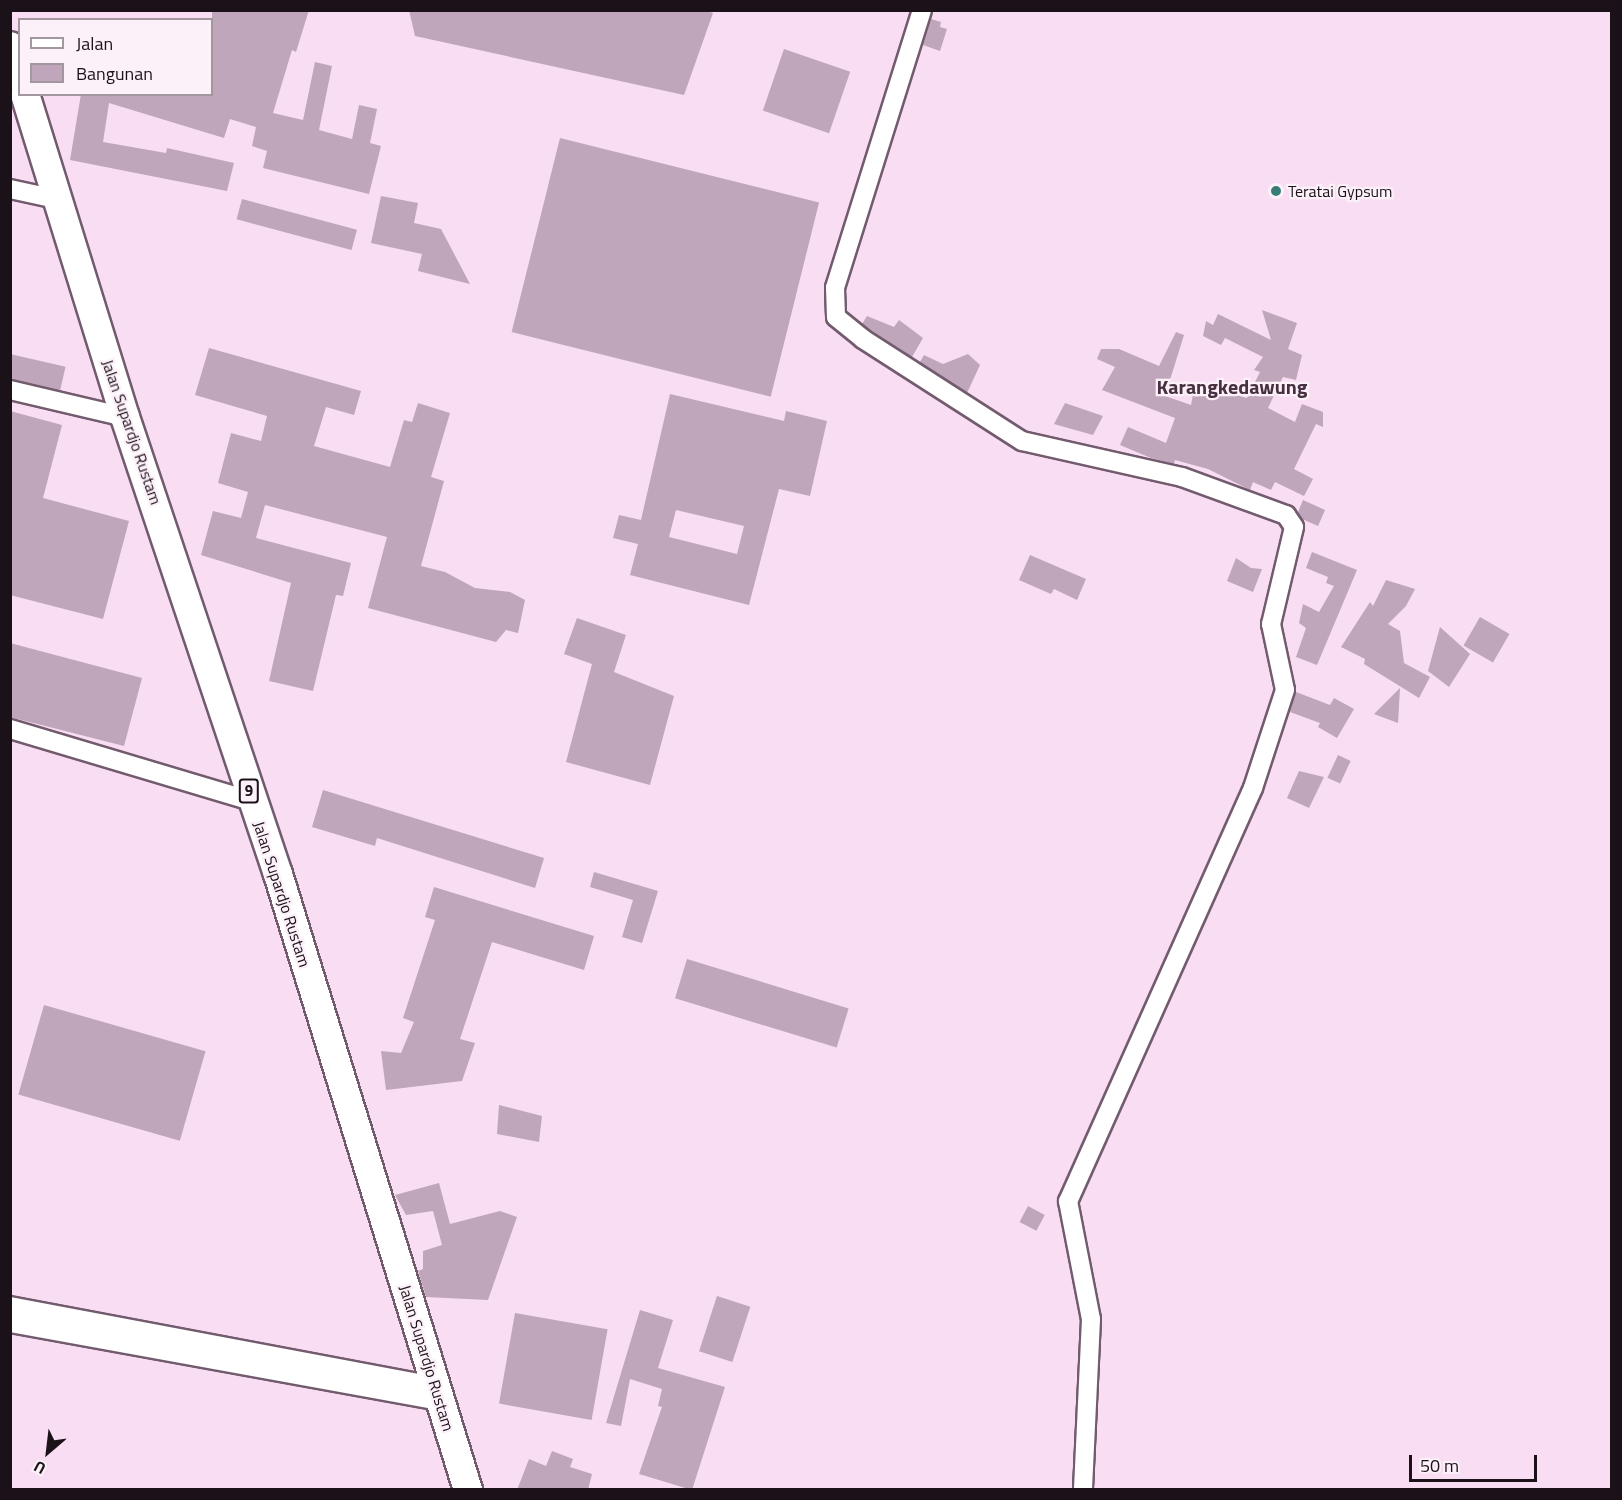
<!DOCTYPE html>
<html>
<head>
<meta charset="utf-8">
<style>
	body { margin:0 }
	#map { position:relative; width:1622px; height:1500px; overflow:hidden; background:#f9ddf3; font-family:"Titillium Web",sans-serif }
	div>[style] { position:absolute }
	.building>* { inset:0; background:#c0a6ba; transform-origin:0 0 }
	.roads { filter:drop-shadow(2px 0 #735b6e) drop-shadow(-2px 0 #735b6e) drop-shadow(0 2px #735b6e) drop-shadow(0 -2px #735b6e) }
	.minor>* { height:18px; margin:-9px; padding:0 9px; transform-origin:9px; border-radius:9px; background:#fff }
	.trunk>* { height:28px; margin:-14px; padding:0 14px; transform-origin:14px; border-radius:14px; background:#fff }
	.dots>* { width:16px; height:16px; translate:-50% -50%; box-sizing:border-box; border:3px solid #fcf0f9; border-radius:50% }
	span { translate:-50% -50%; white-space:nowrap; text-align:center; line-height:1.15; -webkit-text-stroke:4.5px #fcf0f9; paint-order:stroke }
	.shield-label span { padding:2px 4px; background:#fcf0f9; border:2px solid; border-radius:4px; -webkit-text-stroke-width:0 }
	.shield-label { font-size:15px; color:#1b1219; font-weight:700 }
	.poi-label { font-size:16px; color:#1b1219 }
	.left { translate:0 -50%; text-align:left }
	.street-label { font-size:16px; color:#1b1219 }
	.quarter-label { font-size:20px; color:#463041; font-weight:700 }
	.frame { position:absolute; inset:0; border:12px solid #1b1219; pointer-events:none }
	.legend { position:absolute; left:18px; top:18px; width:195px; height:78px; box-sizing:border-box; background:#fcf0f9; border:2px solid #a2979f; margin:0; padding:8px 10px; list-style:none; font-size:18px; color:#1b1219 }
	.legend li { display:flex; align-items:center; gap:12px; height:30px }
	.legend b { width:30px; border:2px solid #a2979f }
	.north { position:absolute; left:18px; top:1422px; width:60px; height:60px; -webkit-text-stroke:4px #fcf0f9; paint-order:stroke; rotate:208deg; font-size:16px; font-weight:700; line-height:24px; text-align:center; color:#1b1219 }
	.north::after { content:''; display:block; margin:auto; width:21px; height:27px; background:#1b1219; clip-path:polygon(50% 0,100% 100%,50% 72%,0 100%) }
	.scale { position:absolute; left:1409px; top:1455px; width:128px; height:27px; box-sizing:border-box; border:3px solid #1b1219; border-top:0; padding-left:8px; font-size:18px; line-height:21px; white-space:nowrap; color:#1b1219; -webkit-text-stroke:4px #fcf0f9; paint-order:stroke }
</style>
</head>
<body>
<div id="map">
	<div class="building">
		<i style="clip-path:polygon(212px 10px,309px 10px,296px 52px,292px 50px,273px 113px,303px 120px,315px 62px,332px 66px,319px 130px,352px 139px,359px 105px,377px 109px,370px 143px,381px 146px,369px 194px,263px 168px,267px 151px,252px 146px,256px 127px,230px 119px,224px 138px,109px 103px,103px 142px,166px 153px,167px 148px,234px 163px,227px 191px,70px 160px,81px 94px,212px 94px)"></i>
		<i style="clip-path:polygon(409px 10px,704px 10px,713px 13px,684px 95px,415px 36px)"></i>
		<i style="clip-path:polygon(931px 19px,941px 22px,940px 27px,947px 29px,940px 51px,923px 45px)"></i>
		<i style="left:784px;top:49px;width:70px;height:65px;rotate:19deg"></i>
		<i style="left:560px;top:138px;width:267px;height:200px;rotate:14deg"></i>
		<i style="clip-path:polygon(381px 196px,418px 203px,414px 223px,441px 229px,470px 284px,418px 271px,422px 254px,371px 243px)"></i>
		<i style="left:242px;top:199px;width:119px;height:21px;rotate:15deg"></i>
		<i style="clip-path:polygon(1262px 310px,1297px 323px,1288px 349px,1302px 355px,1296px 380px,1283px 377px,1268px 408px,1295px 422px,1302px 404px,1323px 412px,1323px 427px,1316px 424px,1294px 469px,1313px 479px,1304px 496px,1275px 482px,1271px 490px,1253px 482px,1250px 490px,1208px 469px,1175px 460px,1174px 464px,1151px 458px,1120px 445px,1128px 427px,1166px 443px,1175px 418px,1102px 390px,1115px 367px,1097px 359px,1101px 349px,1119px 349px,1159px 366px,1176px 332px,1184px 335px,1165px 396px,1191px 405px,1195px 384px,1247px 398px,1260px 372px,1254px 370px,1263px 357px,1225px 338px,1221px 345px,1203px 336px,1206px 321px,1213px 325px,1218px 314px,1271px 340px)"></i>
		<i style="clip-path:polygon(867px 316px,894px 327px,899px 320px,923px 338px,912px 357px,862px 324px)"></i>
		<i style="clip-path:polygon(209px 348px,361px 391px,354px 415px,326px 407px,314px 446px,390px 467px,404px 420px,412px 422px,418px 403px,450px 413px,431px 477px,444px 481px,421px 566px,445px 572px,475px 588px,510px 592px,525px 600px,518px 633px,506px 630px,496px 642px,368px 608px,387px 537px,265px 505px,256px 538px,351px 563px,343px 596px,336px 595px,313px 691px,269px 681px,291px 583px,201px 555px,213px 511px,241px 518px,248px 492px,218px 483px,231px 433px,261px 441px,267px 416px,195px 395px)"></i>
		<i style="left:10px;top:354px;width:57px;height:25px;rotate:13deg"></i>
		<i style="clip-path:polygon(968px 354px,980px 365px,967px 393px,920px 362px,924px 355px,943px 364px)"></i>
		<i style="clip-path:polygon(evenodd,670px 394px,784px 421px,786px 411px,827px 421px,810px 496px,779px 489px,749px 605px,630px 575px,638px 544px,613px 538px,619px 515px,641px 520px,670px 394px,676px 510px,744px 526px,737px 554px,669px 537px,676px 510px)"></i>
		<i style="clip-path:polygon(1065px 403px,1103px 416px,1093px 435px,1054px 424px)"></i>
		<i style="clip-path:polygon(10px 411px,62px 425px,43px 498px,129px 521px,103px 619px,10px 595px)"></i>
		<i style="clip-path:polygon(1303px 500px,1325px 510px,1318px 526px,1302px 519px,1298px 512px)"></i>
		<i style="clip-path:polygon(1312px 552px,1357px 570px,1317px 665px,1296px 657px,1306px 628px,1299px 623px,1303px 604px,1319px 612px,1334px 586px,1326px 583px,1328px 577px,1306px 568px)"></i>
		<i style="clip-path:polygon(1030px 555px,1086px 579px,1077px 600px,1054px 589px,1051px 594px,1019px 580px)"></i>
		<i style="clip-path:polygon(1236px 558px,1251px 568px,1262px 569px,1253px 592px,1227px 581px)"></i>
		<i style="clip-path:polygon(1386px 580px,1415px 589px,1406px 606px,1388px 624px,1400px 631px,1404px 663px,1430px 677px,1419px 698px,1364px 664px,1365px 659px,1341px 647px,1370px 602px,1373px 606px)"></i>
		<i style="left:1480px;top:617px;width:34px;height:33px;rotate:30deg"></i>
		<i style="clip-path:polygon(577px 618px,626px 635px,614px 672px,674px 696px,650px 785px,566px 762px,592px 664px,564px 654px)"></i>
		<i style="clip-path:polygon(1440px 627px,1470px 654px,1449px 687px,1428px 671px)"></i>
		<i style="clip-path:polygon(10px 643px,142px 678px,124px 746px,10px 717px)"></i>
		<i style="clip-path:polygon(1400px 688px,1398px 723px,1374px 714px)"></i>
		<i style="clip-path:polygon(1296px 692px,1330px 705px,1334px 698px,1354px 709px,1337px 738px,1318px 727px,1320px 723px,1290px 712px)"></i>
		<i style="left:1338px;top:755px;width:14px;height:25px;rotate:25deg"></i>
		<i style="clip-path:polygon(1299px 771px,1324px 777px,1309px 808px,1287px 798px)"></i>
		<i style="clip-path:polygon(323px 790px,544px 858px,535px 888px,377px 838px,375px 846px,312px 827px)"></i>
		<i style="clip-path:polygon(594px 872px,658px 891px,642px 943px,622px 937px,633px 900px,590px 887px)"></i>
		<i style="clip-path:polygon(434px 887px,594px 936px,584px 970px,492px 942px,460px 1039px,475px 1043px,462px 1081px,386px 1090px,381px 1051px,401px 1053px,414px 1022px,403px 1018px,435px 920px,425px 917px)"></i>
		<i style="left:687px;top:959px;width:169px;height:41px;rotate:17deg"></i>
		<i style="left:44px;top:1005px;width:168px;height:93px;rotate:16deg"></i>
		<i style="clip-path:polygon(499px 1105px,542px 1116px,539px 1142px,497px 1134px)"></i>
		<i style="clip-path:polygon(439px 1183px,450px 1224px,500px 1211px,517px 1217px,488px 1300px,426px 1297px,418px 1271px,423px 1269px,423px 1251px,442px 1245px,433px 1211px,406px 1215px,395px 1195px)"></i>
		<i style="left:1028px;top:1206px;width:19px;height:18px;rotate:28deg"></i>
		<i style="left:717px;top:1296px;width:35px;height:58px;rotate:18deg"></i>
		<i style="clip-path:polygon(640px 1310px,673px 1320px,658px 1368px,725px 1387px,692px 1490px,639px 1474px,662px 1407px,658px 1406px,662px 1389px,630px 1379px,621px 1426px,606px 1423px)"></i>
		<i style="left:515px;top:1313px;width:94px;height:92px;rotate:10deg"></i>
		<i style="clip-path:polygon(552px 1451px,573px 1459px,570px 1467px,592px 1474px,588px 1490px,517px 1490px,529px 1459px,546px 1466px)"></i>
	</div>
	<div class="roads">
		<div class="minor">
			<i style="left:922px;top:10px;width:291px;rotate:107.4deg"></i>
			<i style="left:835px;top:288px;width:29px;rotate:88deg"></i>
			<i style="left:836px;top:317px;width:35px;rotate:39deg"></i>
			<i style="left:863px;top:339px;width:189px;rotate:32.7deg"></i>
			<i style="left:1022px;top:441px;width:164px;rotate:12.7deg"></i>
			<i style="left:1182px;top:477px;width:111px;rotate:20.1deg"></i>
			<i style="left:1286px;top:515px;width:14px;rotate:56deg"></i>
			<i style="left:1294px;top:527px;width:100px;rotate:103.3deg"></i>
			<i style="left:1271px;top:624px;width:67px;rotate:78deg"></i>
			<i style="left:1285px;top:690px;width:103px;rotate:108.1deg"></i>
			<i style="left:1253px;top:788px;width:453px;rotate:114.1deg"></i>
			<i style="left:1068px;top:1201px;width:120px;rotate:79deg"></i>
			<i style="left:1091px;top:1319px;width:171px;rotate:92.7deg"></i>
			<i style="left:10px;top:189px;width:47px;rotate:12.3deg"></i>
			<i style="left:10px;top:390px;width:118px;rotate:13.2deg"></i>
			<i style="left:10px;top:729px;width:252px;rotate:16.6deg"></i>
			<i style="left:10px;top:1306px;width:432px;rotate:10.7deg"></i>
			<i style="left:10px;top:1323px;width:436px;rotate:10.3deg"></i>
		</div>
		<div class="trunk">
			<i style="left:10px;top:46px;width:32px;rotate:72deg"></i>
			<i style="left:25px;top:94px;width:338px;rotate:72.8deg"></i>
			<i style="left:125px;top:417px;width:482px;rotate:71.5deg"></i>
			<i style="left:278px;top:874px;width:645px;rotate:72.86deg"></i>
		</div>
	</div>
	<div class="dots">
		<i style="left:1276px;top:191px;background:#377d74"></i>
	</div>
	<div class="shield-label">
		<span style="left:249px;top:791px">9</span>
	</div>
	<div class="poi-label">
		<span class="left" style="left:1288px;top:191px">Teratai Gypsum</span>
	</div>
	<div class="street-label">
		<span style="left:132px;top:432px;rotate:71deg">Jalan Supardjo Rustam</span>
		<span style="left:282px;top:894px;rotate:72deg">Jalan Supardjo Rustam</span>
		<span style="left:427px;top:1358px;rotate:73deg">Jalan Supardjo Rustam</span>
	</div>
	<div class="quarter-label">
		<span style="left:1232px;top:386px">Karangkedawung</span>
	</div>
	<div class="frame"></div>
	<ul class="legend">
	<li><b style="height:8px;background:#fff"></b>Jalan</li>
	<li><b style="height:16px;background:#c0a6ba"></b>Bangunan</li>
	</ul>
	<div class="north">U</div>
	<div class="scale">50 m</div>
</div>
</body>
</html>
